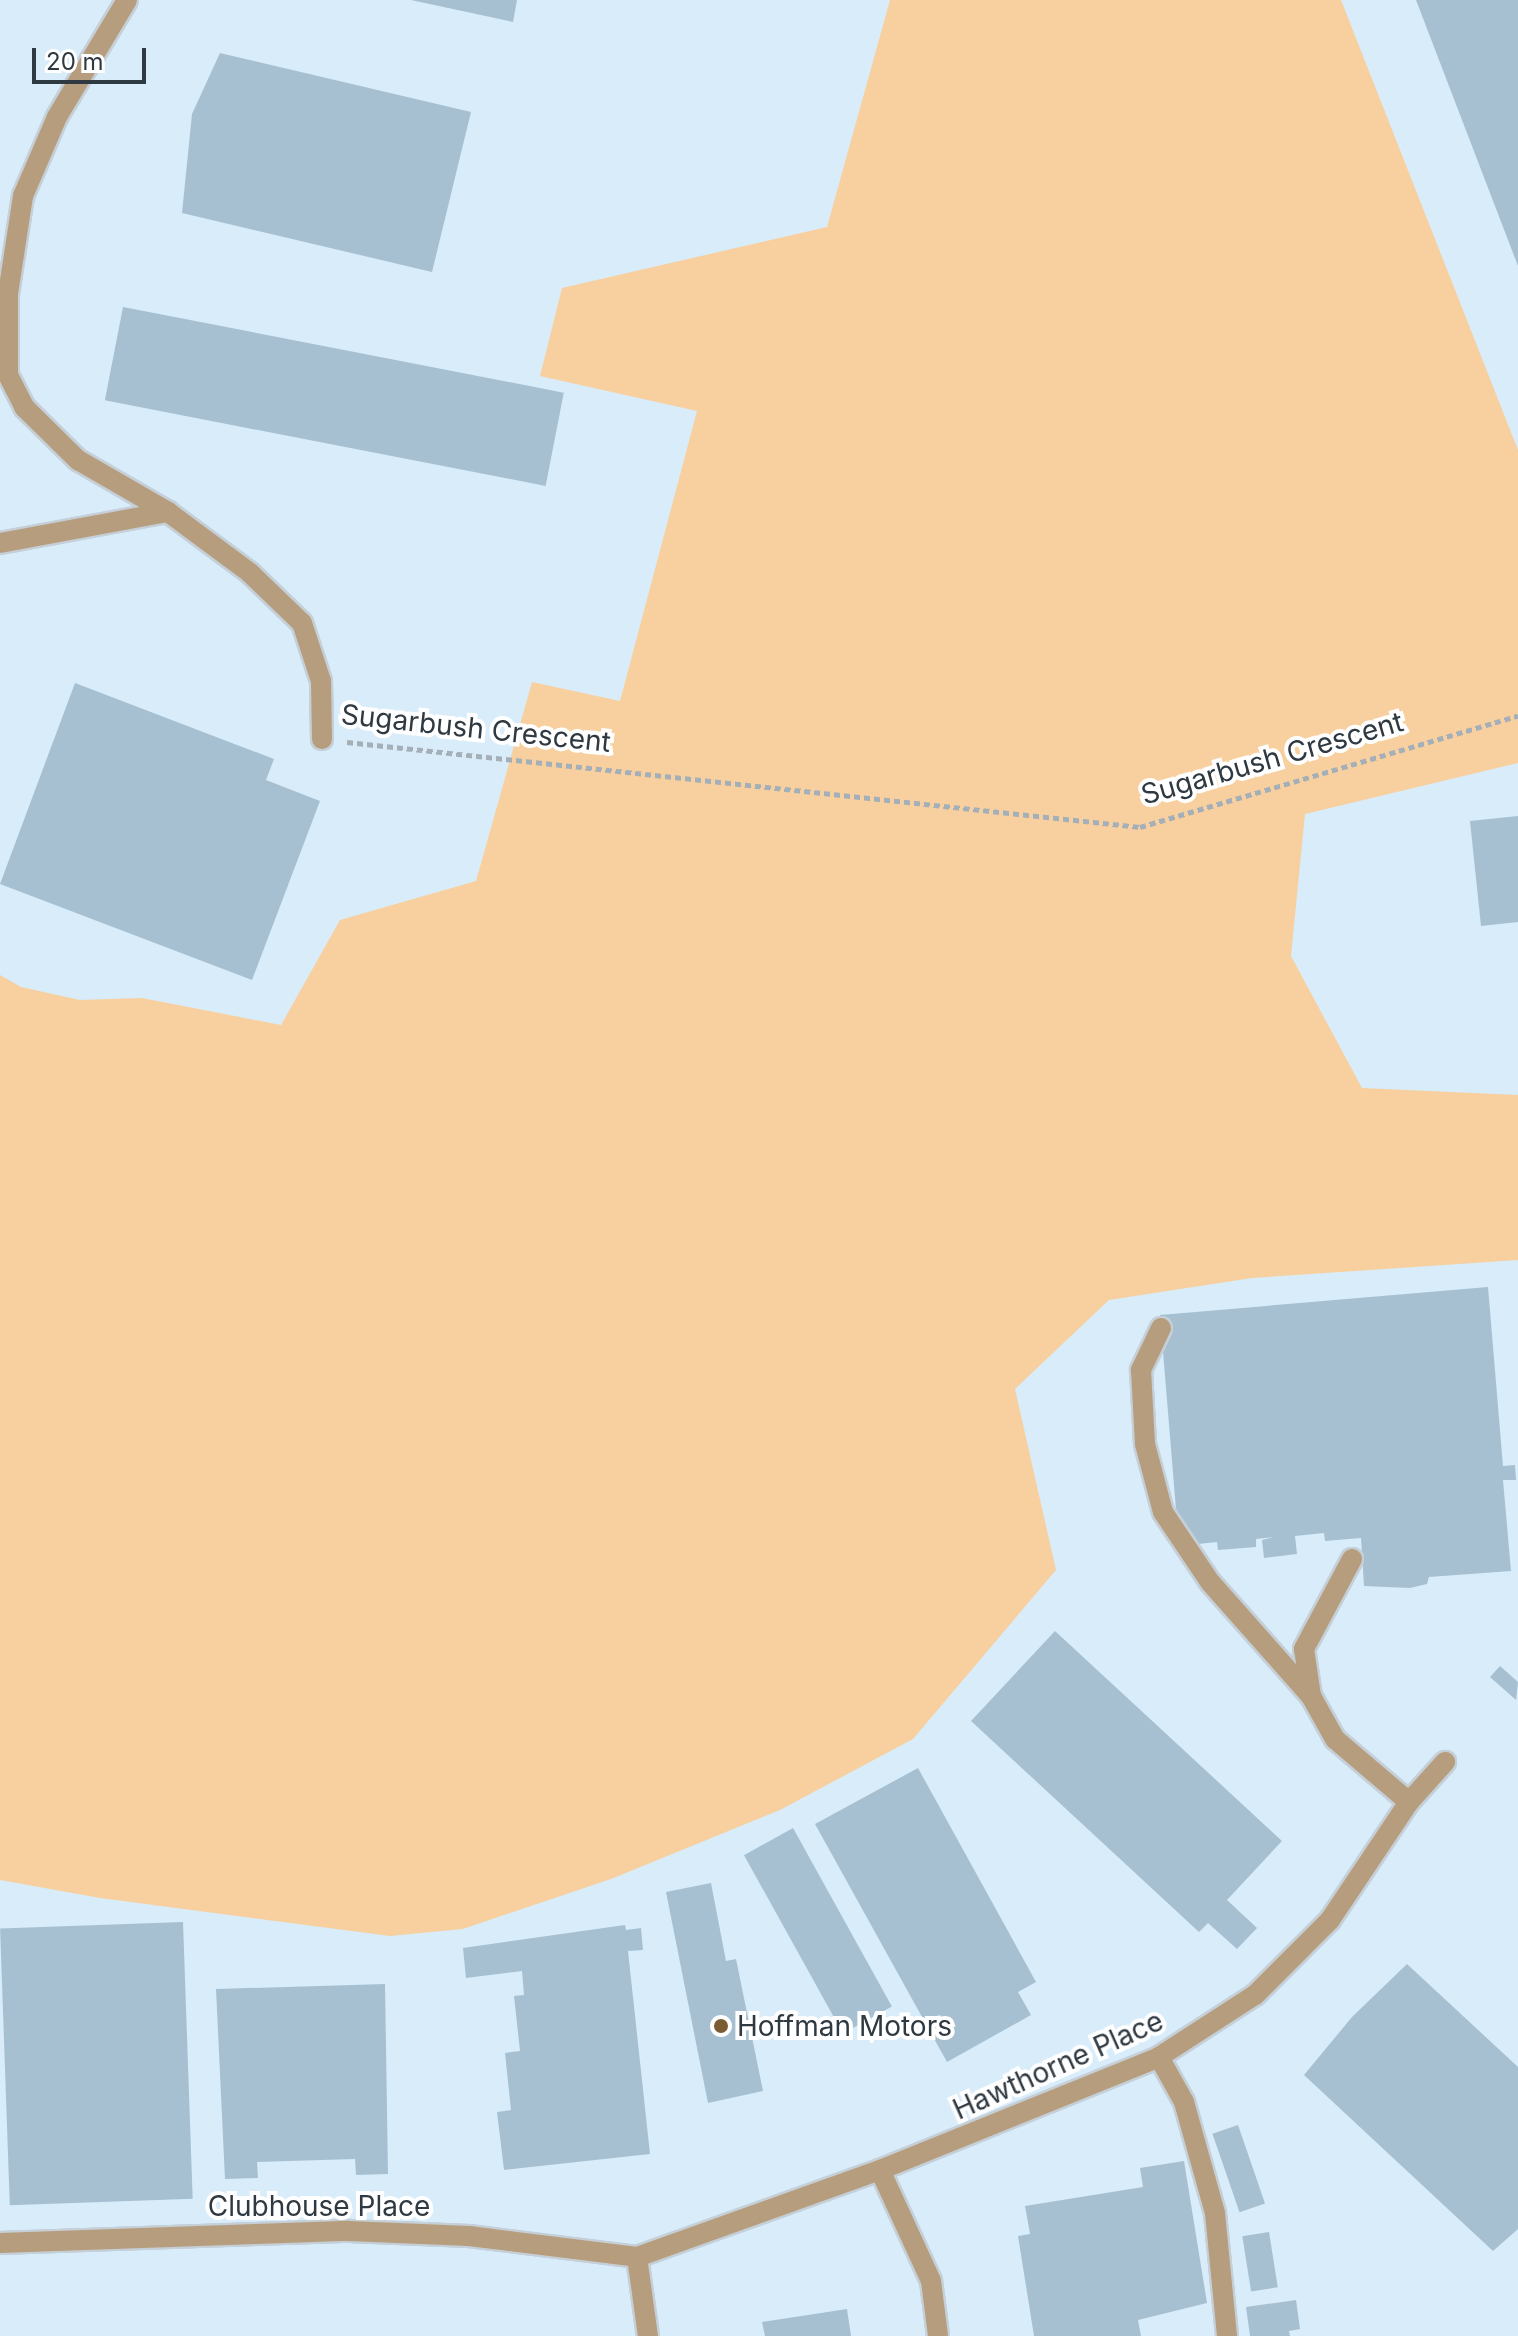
<!DOCTYPE html>
<html>
<head>
<meta charset="utf-8">
<style>
	body { margin:0 }
	#map { position:relative; width:1518px; height:2336px; overflow:hidden; background:#eaf5fc; font-family:Inter,sans-serif }
	div>[style] { position:absolute }
	.built>* { inset:0; background:#d8ecfa; transform-origin:0 0 }
	.green>* { inset:0; background:#f8d09f }
	.building>* { inset:0; background:#a6c0d2; transform-origin:0 0 }
	.path>* { height:5px; margin-top:-2.5px; transform-origin:0; background:repeating-linear-gradient(90deg,#a5afb7 0 6px,transparent 0 10px) }
	.roads { filter:drop-shadow(2px 0 #c5cfd7) drop-shadow(-2px 0 #c5cfd7) drop-shadow(0 2px #c5cfd7) drop-shadow(0 -2px #c5cfd7) }
	.lane>* { height:20px; margin:-10px; padding:0 10px; transform-origin:10px; border-radius:10px; background:#b69d7d }
	.dots>* { width:22px; height:22px; translate:-50% -50%; box-sizing:border-box; border:4px solid #fff; border-radius:50% }
	span { translate:-50% -50%; white-space:nowrap; text-align:center; line-height:1.15; -webkit-text-stroke:8px #fff; paint-order:stroke }
	.street-label { font-size:28px; color:#2f3941 }
	.poi-label { font-size:28px; color:#2f3941 }
	.left { translate:0 -50%; text-align:left }
	.scale { position:absolute; left:32px; top:48px; width:114px; height:36px; box-sizing:border-box; border:4px solid #2f3941; border-top:0; padding-left:10px; font-size:24px; line-height:28px; white-space:nowrap; color:#2f3941; -webkit-text-stroke:6px #fff; paint-order:stroke }
</style>
</head>
<body>
<div id="map">
	<div class="built">
		<i style="left:0;top:0;width:1518px;height:2336px"></i>
	</div>
	<div class="green">
		<i style="clip-path:polygon(890px 0,1341px 0,1518px 450px,1518px 763px,1305px 814px,1291px 956px,1362px 1088px,1518px 1095px,1518px 1260px,1252px 1278px,1109px 1300px,1015px 1389px,1056px 1570px,913px 1739px,780px 1810px,611px 1879px,463px 1929px,390px 1936px,100px 1898px,0 1880px,0 975px,21px 987px,80px 1000px,142px 998px,281px 1025px,340px 920px,476px 881px,532px 682px,620px 701px,697px 411px,540px 376px,562px 288px,827px 227px)"></i>
	</div>
	<div class="building">
		<i style="clip-path:polygon(411px 0,517px 0,513px 22px)"></i>
		<i style="clip-path:polygon(1416px 0,1518px 0,1518px 266px)"></i>
		<i style="clip-path:polygon(220px 53px,471px 112px,432px 272px,182px 213px,192px 114px)"></i>
		<i style="left:123px;top:307px;width:449px;height:95px;rotate:11deg"></i>
		<i style="clip-path:polygon(75px 683px,274px 759px,266px 780px,320px 801px,252px 980px,0 884px)"></i>
		<i style="clip-path:polygon(1518px 816px,1518px 922px,1481px 926px,1470px 821px)"></i>
		<i style="clip-path:polygon(1488px 1287px,1503px 1466px,1515px 1465px,1516px 1480px,1503px 1480px,1511px 1571px,1429px 1577px,1427px 1584px,1410px 1588px,1364px 1586px,1361px 1538px,1325px 1541px,1324px 1533px,1295px 1536px,1297px 1554px,1264px 1558px,1262px 1540px,1274px 1537px,1256px 1539px,1256px 1547px,1218px 1550px,1217px 1542px,1179px 1546px,1160px 1315px)"></i>
		<i style="clip-path:polygon(1055px 1631px,1282px 1841px,1227px 1900px,1257px 1928px,1237px 1949px,1208px 1923px,1199px 1932px,971px 1721px)"></i>
		<i style="clip-path:polygon(1500px 1666px,1518px 1682px,1516px 1700px,1490px 1677px)"></i>
		<i style="clip-path:polygon(918px 1768px,1036px 1982px,1018px 1992px,1031px 2015px,947px 2062px,815px 1824px)"></i>
		<i style="left:793px;top:1828px;width:204px;height:56px;rotate:61deg"></i>
		<i style="clip-path:polygon(711px 1883px,726px 1961px,736px 1959px,763px 2091px,708px 2103px,666px 1892px)"></i>
		<i style="left:183px;top:1922px;width:277px;height:183px;rotate:88deg"></i>
		<i style="clip-path:polygon(625px 1925px,626px 1930px,641px 1928px,643px 1950px,628px 1951px,650px 2154px,504px 2170px,497px 2112px,511px 2110px,505px 2053px,520px 2051px,514px 1996px,524px 1995px,522px 1971px,466px 1978px,463px 1948px)"></i>
		<i style="clip-path:polygon(1407px 1964px,1518px 2067px,1518px 2229px,1493px 2251px,1304px 2075px,1352px 2017px)"></i>
		<i style="clip-path:polygon(385px 1984px,388px 2174px,356px 2175px,355px 2159px,257px 2162px,258px 2178px,225px 2179px,216px 1989px)"></i>
		<i style="left:1238px;top:2125px;width:83px;height:27px;rotate:71deg"></i>
		<i style="clip-path:polygon(1184px 2161px,1207px 2303px,1138px 2320px,1141px 2336px,1034px 2336px,1018px 2236px,1030px 2234px,1025px 2206px,1143px 2187px,1140px 2168px)"></i>
		<i style="left:1269px;top:2232px;width:56px;height:27px;rotate:81deg"></i>
		<i style="clip-path:polygon(1296px 2300px,1300px 2329px,1289px 2331px,1290px 2336px,1250px 2336px,1246px 2307px)"></i>
		<i style="clip-path:polygon(847px 2309px,851px 2336px,765px 2336px,762px 2322px)"></i>
	</div>
	<div class="path">
		<i style="left:347px;top:742px;width:798px;rotate:6.12deg"></i>
		<i style="left:1140px;top:827px;width:394px;rotate:-16.4deg"></i>
	</div>
	<div class="roads">
		<div class="lane">
			<i style="left:127px;top:0;width:136px;rotate:120.9deg"></i>
			<i style="left:57px;top:117px;width:86px;rotate:113.3deg"></i>
			<i style="left:23px;top:196px;width:99px;rotate:98.7deg"></i>
			<i style="left:8px;top:294px;width:81px;rotate:90deg"></i>
			<i style="left:8px;top:375px;width:36px;rotate:63deg"></i>
			<i style="left:24px;top:407px;width:76px;rotate:44.5deg"></i>
			<i style="left:78px;top:460px;width:104px;rotate:30deg"></i>
			<i style="left:168px;top:512px;width:102px;rotate:36.6deg"></i>
			<i style="left:250px;top:573px;width:72px;rotate:43.9deg"></i>
			<i style="left:302px;top:623px;width:61px;rotate:71.9deg"></i>
			<i style="left:321px;top:681px;width:58px;rotate:89deg"></i>
			<i style="left:0;top:543px;width:171px;rotate:-10.5deg"></i>
			<i style="left:1161px;top:1328px;width:47px;rotate:115.5deg"></i>
			<i style="left:1141px;top:1370px;width:74px;rotate:86.9deg"></i>
			<i style="left:1145px;top:1444px;width:70px;rotate:75.2deg"></i>
			<i style="left:1163px;top:1512px;width:84px;rotate:56.1deg"></i>
			<i style="left:1210px;top:1582px;width:152px;rotate:48.5deg"></i>
			<i style="left:1352px;top:1559px;width:102px;rotate:118.1deg"></i>
			<i style="left:1304px;top:1649px;width:48px;rotate:81.5deg"></i>
			<i style="left:1311px;top:1696px;width:49px;rotate:60.8deg"></i>
			<i style="left:1335px;top:1739px;width:97px;rotate:40.4deg"></i>
			<i style="left:1159px;top:2057px;width:51px;rotate:60.9deg"></i>
			<i style="left:1184px;top:2102px;width:115px;rotate:74.4deg"></i>
			<i style="left:1215px;top:2213px;width:124px;rotate:84.4deg"></i>
			<i style="left:880px;top:2170px;width:122px;rotate:65.3deg"></i>
			<i style="left:931px;top:2281px;width:55px;rotate:82.7deg"></i>
			<i style="left:0;top:2243px;width:349px;rotate:-2deg"></i>
			<i style="left:349px;top:2231px;width:120px;rotate:2.4deg"></i>
			<i style="left:469px;top:2236px;width:169px;rotate:7.1deg"></i>
			<i style="left:637px;top:2257px;width:258px;rotate:-19.7deg"></i>
			<i style="left:880px;top:2170px;width:301px;rotate:-22deg"></i>
			<i style="left:1159px;top:2057px;width:114px;rotate:-32.9deg"></i>
			<i style="left:1255px;top:1995px;width:106px;rotate:-45deg"></i>
			<i style="left:1330px;top:1920px;width:142px;rotate:-56.2deg"></i>
			<i style="left:1409px;top:1802px;width:54px;rotate:-48deg"></i>
			<i style="left:637px;top:2257px;width:80px;rotate:82.1deg"></i>
		</div>
	</div>
	<div class="dots">
		<i style="left:721px;top:2026px;background:#7c5c32"></i>
	</div>
	<div class="street-label">
		<span style="left:476px;top:728px;rotate:6deg">Sugarbush Crescent</span>
		<span style="left:1272px;top:758px;rotate:-16deg">Sugarbush Crescent</span>
		<span style="left:1058px;top:2065px;rotate:-24deg">Hawthorne Place</span>
		<span style="left:319px;top:2206px">Clubhouse Place</span>
	</div>
	<div class="poi-label">
		<span class="left" style="left:737px;top:2026px">Hoffman Motors</span>
	</div>
	<div class="scale">20 m</div>
</div>
</body>
</html>
